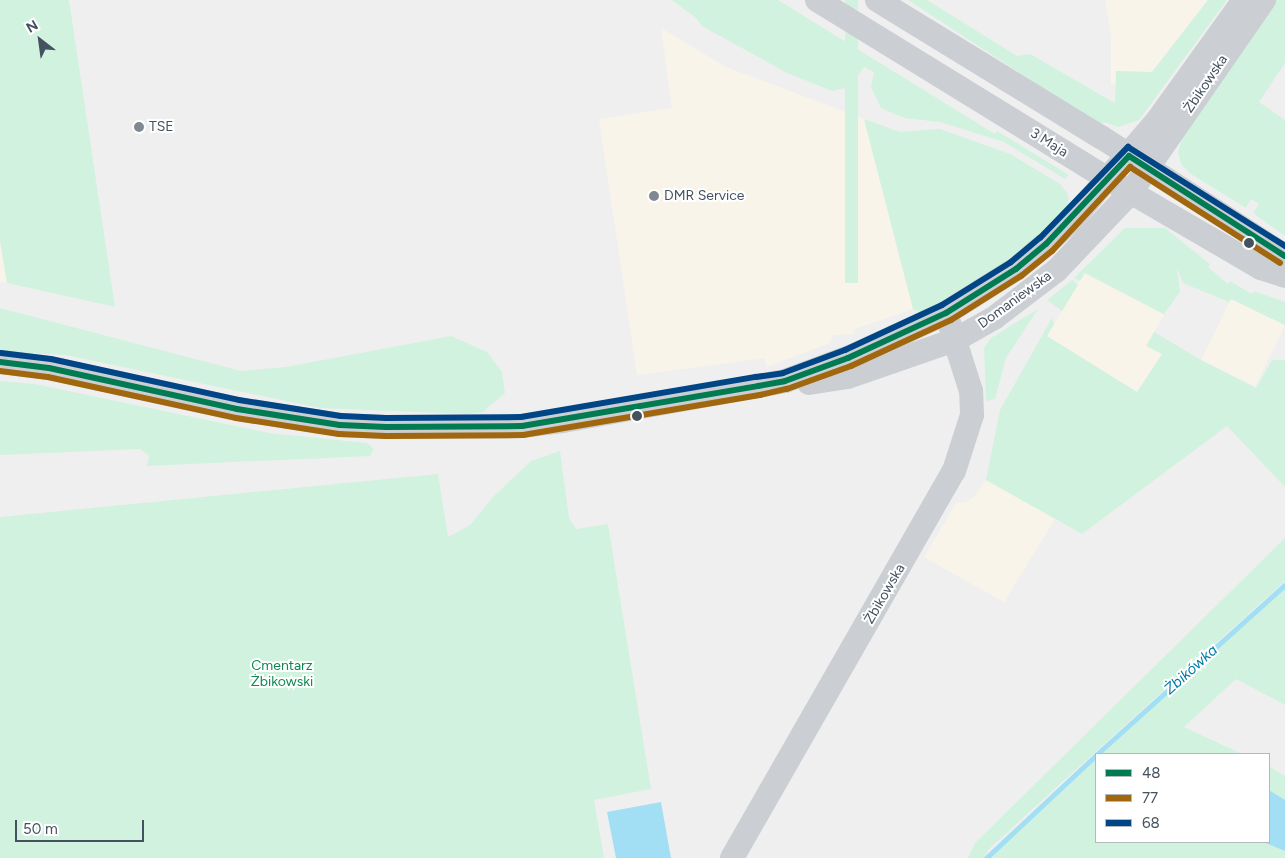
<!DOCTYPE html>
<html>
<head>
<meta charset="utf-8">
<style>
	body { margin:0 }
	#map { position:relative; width:1285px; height:858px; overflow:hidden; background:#f0efef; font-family:Figtree,sans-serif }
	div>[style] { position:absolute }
	.commercial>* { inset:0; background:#f8f4ea; transform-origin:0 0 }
	.green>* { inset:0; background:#d1f2df; transform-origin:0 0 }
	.water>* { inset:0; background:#a2dff4 }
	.stream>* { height:5px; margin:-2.5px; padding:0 2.5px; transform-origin:2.5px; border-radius:2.5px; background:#a2dff4 }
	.secondary>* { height:24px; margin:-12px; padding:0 12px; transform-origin:12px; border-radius:12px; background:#cbcfd3 }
	.bus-1>* { height:6px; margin:-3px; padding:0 3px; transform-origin:3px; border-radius:3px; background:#017b52 }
	.bus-2>* { height:6px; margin:-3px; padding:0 3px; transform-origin:3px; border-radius:3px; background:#a0670e }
	.bus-3>* { height:6px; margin:-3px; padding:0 3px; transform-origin:3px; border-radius:3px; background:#004586 }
	.dots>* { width:14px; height:14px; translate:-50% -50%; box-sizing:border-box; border:2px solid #fff; border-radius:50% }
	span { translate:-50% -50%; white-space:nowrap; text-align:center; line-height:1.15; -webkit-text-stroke:4px #fff; paint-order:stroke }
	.street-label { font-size:14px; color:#44515e }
	.poi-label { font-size:14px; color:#44515e }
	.left { translate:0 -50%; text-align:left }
	.park-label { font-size:14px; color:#0d8850 }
	.water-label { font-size:15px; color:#027ba6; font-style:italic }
	.legend { position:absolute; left:1095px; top:753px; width:175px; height:90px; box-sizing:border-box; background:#fff; border:1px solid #b4b9bf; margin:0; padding:6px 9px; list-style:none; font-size:15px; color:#44515e }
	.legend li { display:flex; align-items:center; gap:10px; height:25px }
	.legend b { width:25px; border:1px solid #b4b9bf }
	.north { position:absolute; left:15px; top:15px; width:50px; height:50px; -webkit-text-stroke:4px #fff; paint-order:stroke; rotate:330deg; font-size:14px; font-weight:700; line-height:20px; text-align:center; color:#44515e }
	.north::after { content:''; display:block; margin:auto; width:18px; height:22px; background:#44515e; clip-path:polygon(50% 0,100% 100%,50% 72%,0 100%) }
	.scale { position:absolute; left:15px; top:820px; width:129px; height:22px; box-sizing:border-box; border:2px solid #44515e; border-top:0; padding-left:6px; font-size:15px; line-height:18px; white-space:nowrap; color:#44515e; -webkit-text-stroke:4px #fff; paint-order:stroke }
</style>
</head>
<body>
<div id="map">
	<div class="commercial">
		<i style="clip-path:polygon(1105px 0,1208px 0,1152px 72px,1117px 71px,1116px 85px,1111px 84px,1111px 35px)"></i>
		<i style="clip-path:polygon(661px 28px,726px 67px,864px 119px,913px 309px,855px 329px,852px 334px,833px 335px,830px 343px,766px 367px,765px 358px,637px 375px,599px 119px,672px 108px)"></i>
		<i style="clip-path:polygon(0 241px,7px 283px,0 282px)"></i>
		<i style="clip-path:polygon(1084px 273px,1164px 315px,1154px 332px,1162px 354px,1137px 393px,1047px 336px)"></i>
		<i style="left:1231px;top:299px;width:60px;height:68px;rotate:26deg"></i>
		<i style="clip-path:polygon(986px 480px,1055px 519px,1004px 602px,924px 557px,957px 502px,964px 503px,973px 498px)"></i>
	</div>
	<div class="green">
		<i style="clip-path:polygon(0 0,69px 0,115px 307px,7px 283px,0 241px)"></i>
		<i style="clip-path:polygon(672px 0,778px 0,995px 134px,997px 131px,1069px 175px,1065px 179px,1004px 142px,940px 122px,904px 118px,881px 108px,871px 87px,874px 72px,864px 67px,849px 87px,832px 91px,787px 73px,702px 26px,696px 18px)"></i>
		<i style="left:845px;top:0;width:13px;height:283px"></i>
		<i style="clip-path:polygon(908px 0,927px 0,1017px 56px,1030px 54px,1115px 103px,1116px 71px,1152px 72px,1208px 0,1227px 0,1139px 120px,1118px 127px,1104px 122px,1101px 126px)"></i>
		<i style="clip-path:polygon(1271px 0,1285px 0,1285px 63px,1259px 102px,1285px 120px,1285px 236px,1253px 213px,1259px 204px,1251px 199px,1246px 208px,1191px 174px,1181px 164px,1178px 152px,1183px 136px)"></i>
		<i style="clip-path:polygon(864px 119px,900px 132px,940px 129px,1010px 154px,1060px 184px,1068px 194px,1069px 211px,1011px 264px,928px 315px,913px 309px)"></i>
		<i style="clip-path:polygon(1125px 228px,1165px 228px,1210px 264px,1208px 267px,1228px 284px,1230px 281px,1252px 294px,1254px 291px,1285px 302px,1285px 325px,1231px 299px,1229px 302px,1183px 283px,1177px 268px,1180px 292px,1164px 314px,1085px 273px,1080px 281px,1074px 278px)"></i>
		<i style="clip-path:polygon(1072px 280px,1078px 285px,1062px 311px,1047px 300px)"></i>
		<i style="clip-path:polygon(0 308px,241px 371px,286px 367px,451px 336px,487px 352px,502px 372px,505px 393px,483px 412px,468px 414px,320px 408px,65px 355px,0 352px)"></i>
		<i style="clip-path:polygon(1038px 309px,1006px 358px,995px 399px,986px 401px,984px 348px,991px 338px)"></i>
		<i style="clip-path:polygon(1052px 318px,1054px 324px,1047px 336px,1137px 392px,1162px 354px,1146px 346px,1154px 332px,1201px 360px,1256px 388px,1272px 360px,1285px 360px,1285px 487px,1227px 426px,1082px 534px,986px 480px,1000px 410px)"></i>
		<i style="clip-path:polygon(0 381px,35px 384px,269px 433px,367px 443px,374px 449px,370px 456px,147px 466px,149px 456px,140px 449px,0 455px)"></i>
		<i style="clip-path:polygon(560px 451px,569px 518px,576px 529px,608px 524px,651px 789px,594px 800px,604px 858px,0 858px,0 517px,438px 474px,448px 537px,470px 525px,495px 495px,531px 461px)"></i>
		<i style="clip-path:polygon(1285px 538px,1285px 581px,1060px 784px,989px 849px,984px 858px,968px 858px,975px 843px)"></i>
		<i style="clip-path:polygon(1285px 587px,1285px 705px,1236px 679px,1184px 727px,1242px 754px,1100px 754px)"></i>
		<i style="clip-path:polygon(1096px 757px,1096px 842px,1269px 842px,1269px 766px,1285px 776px,1285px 858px,989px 858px,1000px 844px)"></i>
	</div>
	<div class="water">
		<i style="clip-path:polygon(1269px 790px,1285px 800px,1285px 851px,1263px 842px,1269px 842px)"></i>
		<i style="clip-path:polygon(661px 802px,671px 858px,616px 858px,607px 812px)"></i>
	</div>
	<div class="stream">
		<i style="left:1097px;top:754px;width:253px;rotate:-42deg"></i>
		<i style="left:986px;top:858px;width:151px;rotate:-43.1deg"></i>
	</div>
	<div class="secondary">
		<i style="left:817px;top:0;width:342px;rotate:31.6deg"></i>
		<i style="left:1108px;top:179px;width:177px;rotate:30.2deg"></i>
		<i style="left:1261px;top:268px;width:25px;rotate:18deg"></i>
		<i style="left:877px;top:0;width:263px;rotate:31.5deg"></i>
		<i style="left:1101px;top:137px;width:219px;rotate:32.9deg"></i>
		<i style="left:0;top:362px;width:49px;rotate:7deg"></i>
		<i style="left:49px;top:368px;width:192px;rotate:12.3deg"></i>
		<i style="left:237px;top:409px;width:104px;rotate:8.8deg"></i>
		<i style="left:340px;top:425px;width:46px;rotate:2.5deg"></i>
		<i style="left:386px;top:427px;width:136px;rotate:-0.4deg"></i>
		<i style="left:522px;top:426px;width:41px;rotate:-7deg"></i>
		<i style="left:563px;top:421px;width:226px;rotate:-10.2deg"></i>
		<i style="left:785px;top:381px;width:75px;rotate:-20.4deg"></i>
		<i style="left:855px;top:355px;width:100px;rotate:-24.8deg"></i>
		<i style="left:946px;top:313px;width:83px;rotate:-32.2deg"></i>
		<i style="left:1016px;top:269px;width:39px;rotate:-40deg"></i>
		<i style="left:1046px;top:244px;width:35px;rotate:-43deg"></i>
		<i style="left:1072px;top:220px;width:130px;rotate:-49.4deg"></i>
		<i style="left:1157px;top:121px;width:149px;rotate:-54.3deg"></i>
		<i style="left:809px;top:383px;width:39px;rotate:-9deg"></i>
		<i style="left:848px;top:377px;width:113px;rotate:-19.1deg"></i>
		<i style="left:955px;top:340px;width:45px;rotate:-29.4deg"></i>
		<i style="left:994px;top:318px;width:79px;rotate:-37.3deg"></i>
		<i style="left:1057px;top:270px;width:108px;rotate:-46.5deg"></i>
		<i style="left:1131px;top:192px;width:234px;rotate:-55.3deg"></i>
		<i style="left:732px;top:858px;width:446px;rotate:-60.2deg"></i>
		<i style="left:954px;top:471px;width:59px;rotate:-72.2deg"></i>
		<i style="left:972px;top:415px;width:24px;rotate:-92deg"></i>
		<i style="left:971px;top:391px;width:69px;rotate:-107.7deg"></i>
	</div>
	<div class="bus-1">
		<i style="left:0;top:362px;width:49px;rotate:7deg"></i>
		<i style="left:49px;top:368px;width:192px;rotate:12.3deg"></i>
		<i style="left:237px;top:409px;width:104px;rotate:8.8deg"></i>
		<i style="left:340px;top:425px;width:46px;rotate:2.5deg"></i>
		<i style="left:386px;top:427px;width:136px;rotate:-0.4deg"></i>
		<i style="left:522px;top:426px;width:239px;rotate:-9.6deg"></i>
		<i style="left:758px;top:386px;width:27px;rotate:-10deg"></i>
		<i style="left:785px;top:381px;width:67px;rotate:-20.1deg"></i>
		<i style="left:848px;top:358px;width:108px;rotate:-24.7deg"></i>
		<i style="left:946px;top:313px;width:83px;rotate:-32.2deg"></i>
		<i style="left:1016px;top:269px;width:39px;rotate:-40deg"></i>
		<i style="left:1046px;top:244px;width:121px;rotate:-46.7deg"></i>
		<i style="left:1129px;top:156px;width:185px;rotate:32.7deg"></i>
	</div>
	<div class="bus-2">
		<i style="left:0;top:371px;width:48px;rotate:7.1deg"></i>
		<i style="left:48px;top:377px;width:192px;rotate:12.3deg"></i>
		<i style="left:236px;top:418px;width:104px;rotate:8.8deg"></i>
		<i style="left:339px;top:434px;width:47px;rotate:2.4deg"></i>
		<i style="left:386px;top:436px;width:137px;rotate:-0.4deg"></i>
		<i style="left:523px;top:435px;width:240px;rotate:-9.6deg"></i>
		<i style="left:760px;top:395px;width:28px;rotate:-13deg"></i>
		<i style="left:787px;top:389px;width:68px;rotate:-19.8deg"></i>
		<i style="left:851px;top:366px;width:110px;rotate:-24.7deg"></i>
		<i style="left:951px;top:320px;width:83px;rotate:-32.2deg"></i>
		<i style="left:1021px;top:276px;width:40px;rotate:-39deg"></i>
		<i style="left:1052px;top:251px;width:115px;rotate:-47.1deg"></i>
		<i style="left:1130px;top:167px;width:178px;rotate:32.6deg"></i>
	</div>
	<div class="bus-3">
		<i style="left:1px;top:353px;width:50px;rotate:6.8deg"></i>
		<i style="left:51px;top:359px;width:192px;rotate:12.3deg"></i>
		<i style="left:239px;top:400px;width:103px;rotate:8.9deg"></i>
		<i style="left:341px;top:416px;width:45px;rotate:2.5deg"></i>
		<i style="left:386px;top:418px;width:135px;rotate:-0.4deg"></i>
		<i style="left:521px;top:417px;width:238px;rotate:-9.7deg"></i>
		<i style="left:756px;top:377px;width:27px;rotate:-8deg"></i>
		<i style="left:783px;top:373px;width:66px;rotate:-20.4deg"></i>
		<i style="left:845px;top:350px;width:107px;rotate:-24.9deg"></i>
		<i style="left:942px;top:305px;width:81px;rotate:-31.9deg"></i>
		<i style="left:1011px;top:262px;width:38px;rotate:-40deg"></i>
		<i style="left:1040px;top:238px;width:127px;rotate:-46deg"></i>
		<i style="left:1128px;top:147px;width:186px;rotate:32.2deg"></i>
	</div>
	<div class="dots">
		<i style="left:139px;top:127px;background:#808891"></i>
		<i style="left:654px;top:196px;background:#808891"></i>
		<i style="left:1249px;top:243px;background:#44515e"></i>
		<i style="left:637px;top:416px;background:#44515e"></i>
	</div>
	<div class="street-label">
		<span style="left:1206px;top:84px;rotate:-56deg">Żbikowska</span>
		<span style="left:1049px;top:143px;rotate:32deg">3 Maja</span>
		<span style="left:1015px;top:300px;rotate:-36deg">Domaniewska</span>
		<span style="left:885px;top:594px;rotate:-60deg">Żbikowska</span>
	</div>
	<div class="poi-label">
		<span class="left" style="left:149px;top:127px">TSE</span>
		<span class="left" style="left:664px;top:196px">DMR Service</span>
	</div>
	<div class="park-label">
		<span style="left:282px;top:674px">Cmentarz<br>Żbikowski</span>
	</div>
	<div class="water-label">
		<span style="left:1191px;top:670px;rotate:-42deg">Żbikówka</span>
	</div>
	<ul class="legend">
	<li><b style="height:6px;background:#017b52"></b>48</li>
	<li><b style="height:6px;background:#a0670e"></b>77</li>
	<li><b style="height:6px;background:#004586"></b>68</li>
	</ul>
	<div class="north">N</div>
	<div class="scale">50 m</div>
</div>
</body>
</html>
